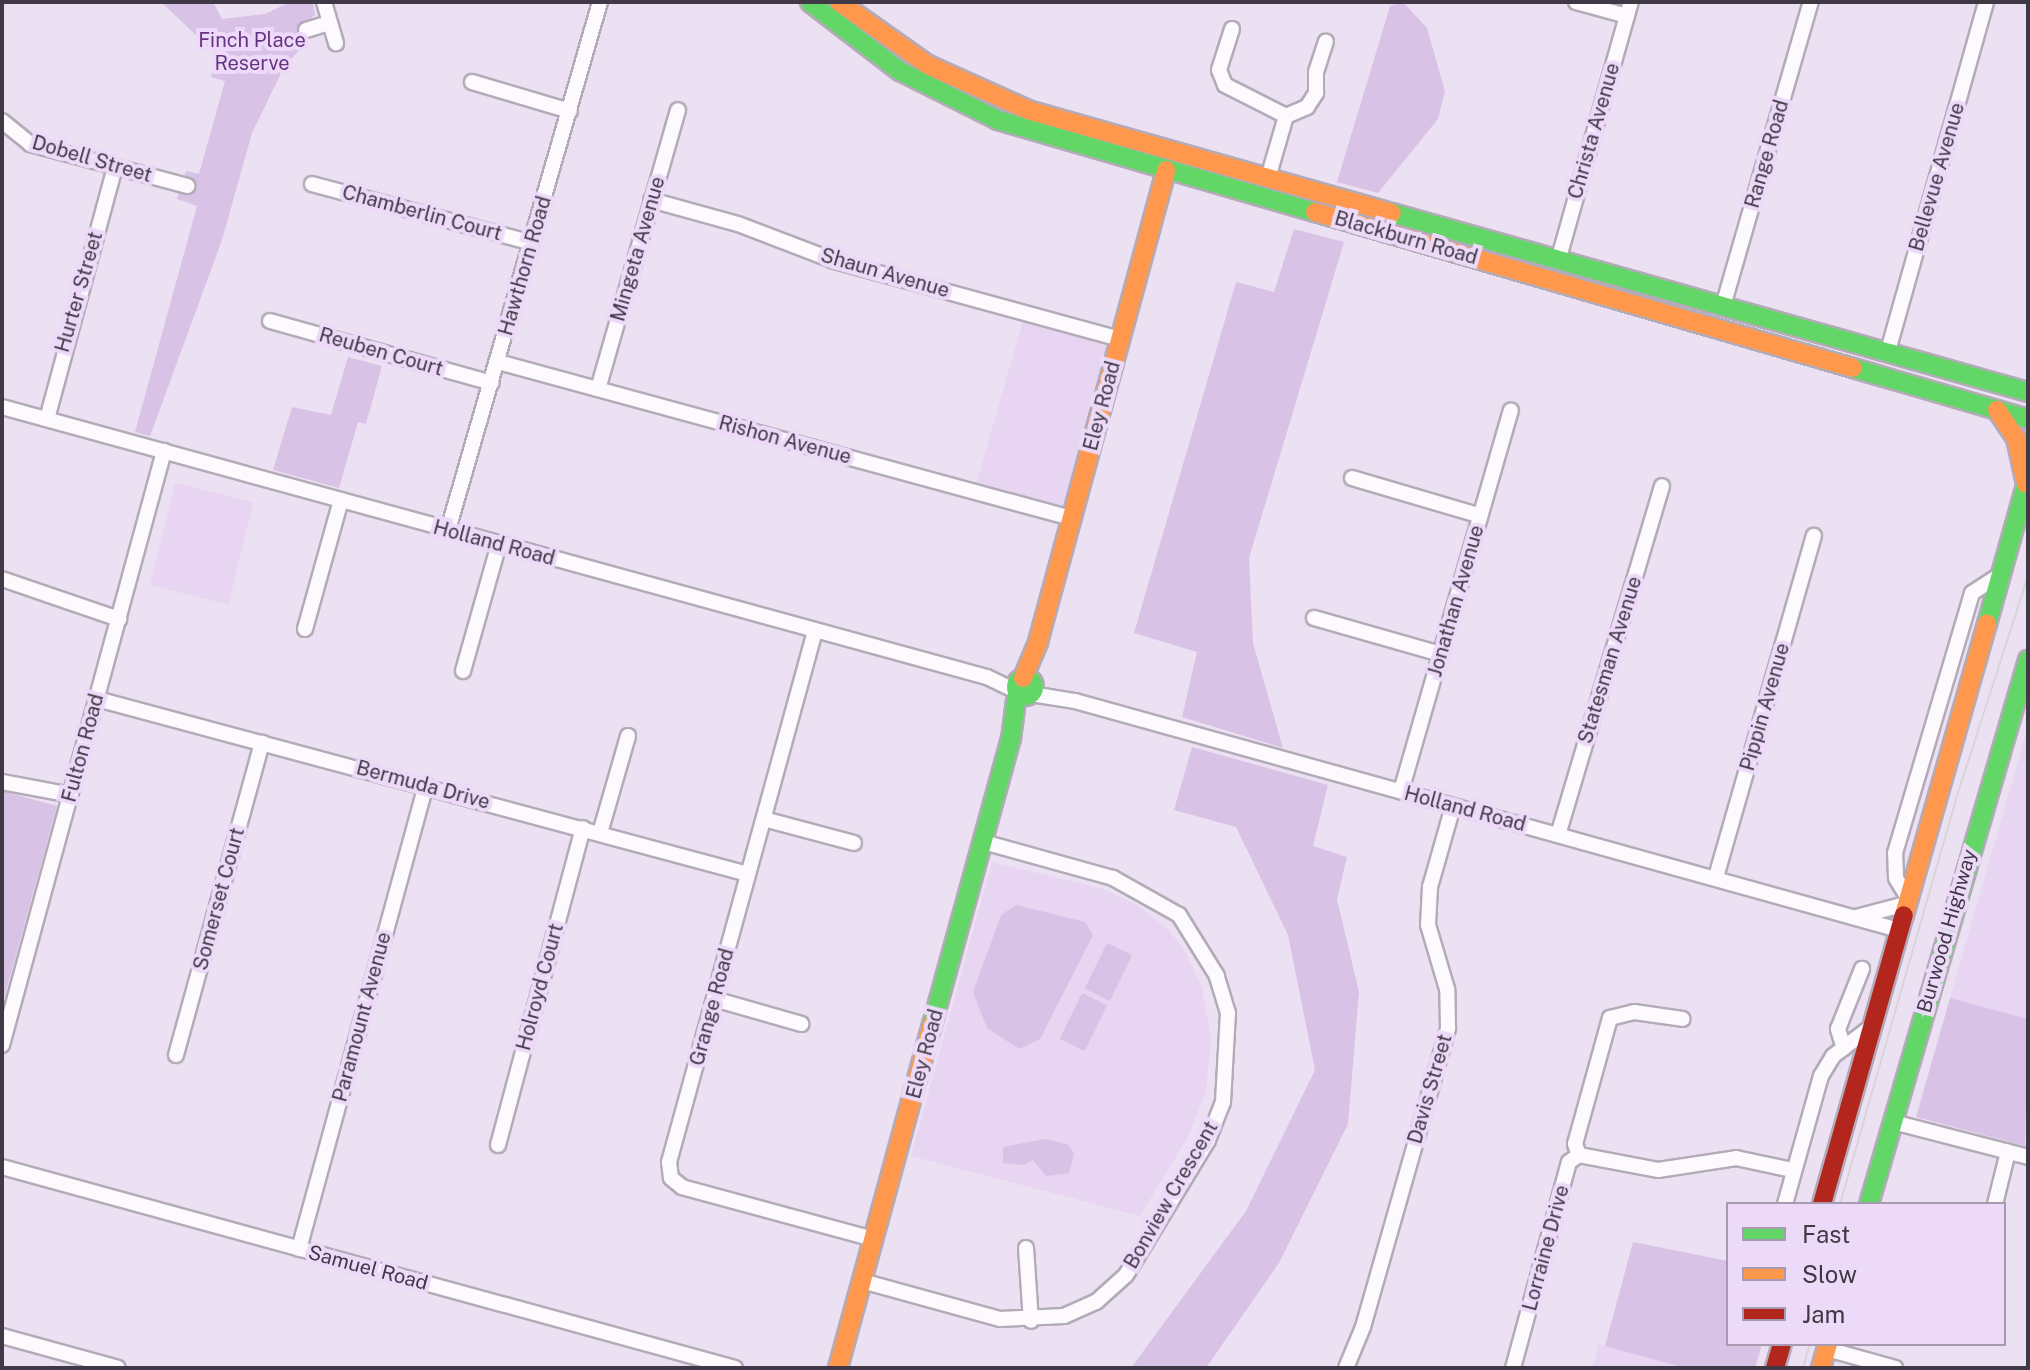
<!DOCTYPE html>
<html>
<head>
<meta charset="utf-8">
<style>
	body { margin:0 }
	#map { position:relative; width:2030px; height:1370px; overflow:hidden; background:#ece1f2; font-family:"Public Sans",sans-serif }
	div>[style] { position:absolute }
	.built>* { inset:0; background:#e7d5f1; transform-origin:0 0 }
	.green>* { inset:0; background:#d8c2e5; transform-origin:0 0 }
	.roads { filter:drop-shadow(2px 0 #b3abb8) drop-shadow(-2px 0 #b3abb8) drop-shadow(0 2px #b3abb8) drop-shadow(0 -2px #b3abb8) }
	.street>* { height:14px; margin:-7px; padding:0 7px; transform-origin:7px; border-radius:7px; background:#fcfafd }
	.fast>* { height:18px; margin:-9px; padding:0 9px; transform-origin:9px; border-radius:9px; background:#63d668 }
	.fast>.ring { margin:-9px; padding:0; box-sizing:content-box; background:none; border:18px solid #63d668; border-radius:50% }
	.slow>* { height:18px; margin:-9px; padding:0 9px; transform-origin:9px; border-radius:9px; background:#ff974d }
	.jam>* { height:18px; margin:-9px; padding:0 9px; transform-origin:9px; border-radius:9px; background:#b3261e }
	.tram>* { height:2px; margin:-1px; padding:0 1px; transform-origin:1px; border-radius:1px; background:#d8d5d9 }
	span { translate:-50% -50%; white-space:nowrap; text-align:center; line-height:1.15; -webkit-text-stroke:8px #eddaf9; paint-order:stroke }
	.park-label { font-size:20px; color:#663382 }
	.street-label { font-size:20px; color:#403945 }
	.frame { position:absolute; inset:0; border:4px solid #403945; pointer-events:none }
	.legend { position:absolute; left:1726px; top:1202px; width:280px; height:144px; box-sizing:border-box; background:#eddaf9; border:2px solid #a89ab1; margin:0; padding:10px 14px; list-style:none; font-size:24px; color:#403945 }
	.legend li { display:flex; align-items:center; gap:16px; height:40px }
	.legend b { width:40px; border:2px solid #a89ab1 }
</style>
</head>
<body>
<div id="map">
	<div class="built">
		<i style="left:1023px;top:321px;width:93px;height:173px;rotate:16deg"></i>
		<i style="left:175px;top:483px;width:81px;height:105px;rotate:14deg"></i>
		<i style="clip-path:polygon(2028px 727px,2028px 1019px,1950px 998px)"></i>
		<i style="clip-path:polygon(992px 862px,1103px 889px,1137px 905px,1168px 929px,1187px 954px,1202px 988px,1211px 1039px,1206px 1091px,1189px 1135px,1140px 1216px,911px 1156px)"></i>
		<i style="clip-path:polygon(1599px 1344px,1605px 1346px,1685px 1368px,1593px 1368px)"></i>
	</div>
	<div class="green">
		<i style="clip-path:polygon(161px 2px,213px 2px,222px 19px,265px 14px,290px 2px,313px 2px,315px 15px,304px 23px,309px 39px,284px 67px,252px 133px,222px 240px,150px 436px,135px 432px,197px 206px,177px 199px,186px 171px,199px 174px,225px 81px,211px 77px,216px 54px)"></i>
		<i style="clip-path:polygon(1403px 2px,1427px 28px,1445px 91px,1438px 119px,1378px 193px,1337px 182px,1390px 6px)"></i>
		<i style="clip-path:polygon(1294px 229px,1344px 242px,1249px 558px,1253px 643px,1283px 748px,1182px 717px,1197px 652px,1134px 633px,1236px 282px,1274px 292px)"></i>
		<i style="clip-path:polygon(348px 357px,382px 366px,366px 424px,358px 422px,339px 488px,273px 470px,292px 407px,331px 415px)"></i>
		<i style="clip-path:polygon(1192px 747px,1328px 785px,1313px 846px,1347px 857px,1337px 899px,1359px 992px,1348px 1124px,1279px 1263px,1206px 1368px,1131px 1368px,1246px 1211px,1315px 1070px,1288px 935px,1236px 827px,1174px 810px)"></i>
		<i style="clip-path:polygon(2px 791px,57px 806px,2px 1006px)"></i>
		<i style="clip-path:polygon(1016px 905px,1085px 922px,1093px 935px,1040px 1039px,1019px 1049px,987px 1028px,973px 992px,1001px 915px)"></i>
		<i style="left:1107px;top:943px;width:28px;height:51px;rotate:26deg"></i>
		<i style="left:1082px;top:993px;width:28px;height:51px;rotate:26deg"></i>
		<i style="clip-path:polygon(1950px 998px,2028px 1019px,2025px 1146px,1916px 1117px)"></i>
		<i style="clip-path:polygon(1046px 1139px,1069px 1145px,1074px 1154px,1069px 1173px,1046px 1176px,1033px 1160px,1024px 1165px,1003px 1163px,1003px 1147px)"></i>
		<i style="clip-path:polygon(1633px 1242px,1728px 1261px,1728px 1344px,1762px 1344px,1755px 1368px,1685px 1368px,1605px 1346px)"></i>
	</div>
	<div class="roads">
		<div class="street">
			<i style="left:324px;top:2px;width:43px;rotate:73.7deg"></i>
			<i style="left:1576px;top:2px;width:53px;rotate:15.4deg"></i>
			<i style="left:1232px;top:29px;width:43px;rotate:107.6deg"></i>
			<i style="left:1219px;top:70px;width:16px;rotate:68deg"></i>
			<i style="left:1225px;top:85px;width:68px;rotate:26.9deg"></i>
			<i style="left:1286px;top:116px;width:23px;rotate:-23deg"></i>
			<i style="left:1307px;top:107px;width:17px;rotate:-57deg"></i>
			<i style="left:1316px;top:93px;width:21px;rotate:-90deg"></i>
			<i style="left:1316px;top:72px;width:32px;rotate:-72deg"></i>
			<i style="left:306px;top:30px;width:24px;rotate:-17deg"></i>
			<i style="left:472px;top:82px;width:102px;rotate:16.5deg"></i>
			<i style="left:2px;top:121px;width:36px;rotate:39deg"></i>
			<i style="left:30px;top:144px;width:163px;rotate:14.9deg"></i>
			<i style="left:1268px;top:178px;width:65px;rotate:-73.8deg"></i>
			<i style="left:312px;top:184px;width:228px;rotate:15deg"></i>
			<i style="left:651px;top:200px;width:90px;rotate:15.4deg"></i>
			<i style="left:738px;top:224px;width:104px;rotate:20.9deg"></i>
			<i style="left:835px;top:261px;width:295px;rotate:15.3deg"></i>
			<i style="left:1558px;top:261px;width:269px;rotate:-74.3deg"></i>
			<i style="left:1723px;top:306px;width:316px;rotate:-73.9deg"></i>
			<i style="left:270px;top:321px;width:230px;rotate:15.6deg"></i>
			<i style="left:1888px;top:351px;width:362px;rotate:-74.3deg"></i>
			<i style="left:498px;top:362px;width:594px;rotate:15.23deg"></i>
			<i style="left:598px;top:389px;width:290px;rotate:-74deg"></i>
			<i style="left:2px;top:407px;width:1021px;rotate:15.33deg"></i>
			<i style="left:987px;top:677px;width:32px;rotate:26deg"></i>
			<i style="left:47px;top:419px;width:261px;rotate:-74.9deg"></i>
			<i style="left:1352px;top:478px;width:134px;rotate:16.4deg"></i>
			<i style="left:448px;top:530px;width:549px;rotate:-73.94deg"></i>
			<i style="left:2px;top:579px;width:124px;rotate:18.9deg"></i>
			<i style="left:1314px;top:618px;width:131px;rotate:15.9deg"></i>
			<i style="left:305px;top:629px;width:134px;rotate:-74.4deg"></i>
			<i style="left:815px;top:631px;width:551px;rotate:105.37deg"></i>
			<i style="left:669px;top:1162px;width:16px;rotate:83deg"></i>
			<i style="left:671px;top:1178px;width:14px;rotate:39deg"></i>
			<i style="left:682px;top:1187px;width:199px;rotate:15.2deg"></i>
			<i style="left:463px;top:671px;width:132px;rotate:-74.2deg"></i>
			<i style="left:1031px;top:694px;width:45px;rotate:9deg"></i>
			<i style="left:1075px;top:701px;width:855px;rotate:15.53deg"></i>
			<i style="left:97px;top:699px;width:674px;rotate:15.05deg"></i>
			<i style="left:2px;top:782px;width:70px;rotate:10.7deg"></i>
			<i style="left:1401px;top:791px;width:396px;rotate:-73.9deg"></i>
			<i style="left:764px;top:819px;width:93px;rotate:14.9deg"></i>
			<i style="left:600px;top:833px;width:101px;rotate:-73.9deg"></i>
			<i style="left:1558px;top:835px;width:364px;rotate:-73.4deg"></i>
			<i style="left:1716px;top:877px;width:355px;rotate:-74deg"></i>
			<i style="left:1908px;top:898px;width:23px;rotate:-121deg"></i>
			<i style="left:1896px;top:878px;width:25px;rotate:-92deg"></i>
			<i style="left:1895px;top:853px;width:271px;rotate:-73.5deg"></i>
			<i style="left:1972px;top:593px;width:31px;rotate:-33deg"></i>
			<i style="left:1856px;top:917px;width:52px;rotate:-14.6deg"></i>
			<i style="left:714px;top:999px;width:91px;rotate:16deg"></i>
			<i style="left:2px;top:1045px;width:616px;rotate:-74.74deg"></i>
			<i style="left:1844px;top:1048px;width:20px;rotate:-108deg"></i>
			<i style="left:1838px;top:1029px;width:65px;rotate:-68.2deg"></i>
			<i style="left:176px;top:1055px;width:324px;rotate:-74.6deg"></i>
			<i style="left:1893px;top:1122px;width:139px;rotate:14.5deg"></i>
			<i style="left:498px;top:1145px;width:328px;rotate:-75deg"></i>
			<i style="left:1579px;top:1155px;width:80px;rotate:10.8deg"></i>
			<i style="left:1658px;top:1170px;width:79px;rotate:-8.7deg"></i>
			<i style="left:1736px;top:1158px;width:57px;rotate:12.1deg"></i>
			<i style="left:2px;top:1167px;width:760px;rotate:15.33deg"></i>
			<i style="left:1785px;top:1204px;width:133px;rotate:-74.3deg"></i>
			<i style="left:1821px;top:1076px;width:23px;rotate:-59deg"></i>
			<i style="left:1833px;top:1056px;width:43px;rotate:-37.4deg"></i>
			<i style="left:1995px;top:1204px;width:54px;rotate:-76deg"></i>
			<i style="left:1026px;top:1248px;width:73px;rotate:86.1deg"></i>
			<i style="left:299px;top:1249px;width:480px;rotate:-74.7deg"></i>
			<i style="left:862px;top:1281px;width:143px;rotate:15.4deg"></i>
			<i style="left:1000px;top:1319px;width:64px;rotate:-2.7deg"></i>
			<i style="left:1064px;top:1316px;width:35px;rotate:-24deg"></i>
			<i style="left:1096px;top:1302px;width:40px;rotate:-42deg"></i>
			<i style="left:1126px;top:1275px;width:158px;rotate:-58.7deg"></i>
			<i style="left:1208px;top:1140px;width:41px;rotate:-68.5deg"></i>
			<i style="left:1223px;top:1102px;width:89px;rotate:-86.8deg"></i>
			<i style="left:1228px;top:1013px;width:39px;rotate:-107deg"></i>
			<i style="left:1217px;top:976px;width:72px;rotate:-121.9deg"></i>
			<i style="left:1179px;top:915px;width:76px;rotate:-150.7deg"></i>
			<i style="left:1113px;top:878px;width:135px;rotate:-164.5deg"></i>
			<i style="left:2px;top:1336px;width:120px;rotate:15.4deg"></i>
			<i style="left:1827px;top:1349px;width:71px;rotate:15.6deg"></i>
			<i style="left:1346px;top:1368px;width:44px;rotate:-67.5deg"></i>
			<i style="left:1363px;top:1327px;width:311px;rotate:-74.1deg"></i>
			<i style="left:1448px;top:1028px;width:39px;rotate:-91deg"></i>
			<i style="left:1447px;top:989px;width:67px;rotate:-106.5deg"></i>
			<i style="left:1428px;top:925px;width:38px;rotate:-87deg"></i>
			<i style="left:1430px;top:887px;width:84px;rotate:-74.1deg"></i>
			<i style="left:1513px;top:1368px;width:213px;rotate:-74.8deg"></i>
			<i style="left:1569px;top:1162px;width:12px;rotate:-35deg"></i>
			<i style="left:1579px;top:1155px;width:12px;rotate:-110deg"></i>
			<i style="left:1575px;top:1144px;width:131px;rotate:-74.5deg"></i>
			<i style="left:1610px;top:1018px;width:25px;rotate:-14deg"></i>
			<i style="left:1634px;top:1012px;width:49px;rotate:8.1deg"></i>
		</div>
		<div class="fast">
			<i style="left:810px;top:2px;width:113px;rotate:37.5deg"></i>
			<i style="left:900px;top:71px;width:110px;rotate:26.6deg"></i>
			<i style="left:998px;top:120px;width:330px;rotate:16.2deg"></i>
			<i style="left:1392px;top:213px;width:661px;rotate:15.72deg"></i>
			<i style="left:1853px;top:368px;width:182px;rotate:16.2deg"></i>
			<i style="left:1987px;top:624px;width:152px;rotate:-74.3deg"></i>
			<i class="ring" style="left:1016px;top:678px;width:0;height:0"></i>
			<i style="left:932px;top:1025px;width:297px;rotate:-74.6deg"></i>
			<i style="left:1011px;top:739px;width:46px;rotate:-82.6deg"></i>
			<i style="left:1869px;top:1204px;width:567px;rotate:-73.71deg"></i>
		</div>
		<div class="slow">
			<i style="left:839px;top:2px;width:109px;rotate:35.3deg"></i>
			<i style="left:928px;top:65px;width:110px;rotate:24.2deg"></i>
			<i style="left:1028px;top:110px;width:378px;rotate:15.8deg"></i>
			<i style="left:1315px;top:212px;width:560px;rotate:16.17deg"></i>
			<i style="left:1997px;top:410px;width:34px;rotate:56deg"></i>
			<i style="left:2016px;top:438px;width:47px;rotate:77.7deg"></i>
			<i style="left:1023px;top:678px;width:39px;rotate:-67deg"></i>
			<i style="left:1038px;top:642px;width:489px;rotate:-74.8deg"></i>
			<i style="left:1904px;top:915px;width:303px;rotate:-74.1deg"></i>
			<i style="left:838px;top:1368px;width:356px;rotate:-74.7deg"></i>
			<i style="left:1821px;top:1368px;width:25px;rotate:-74deg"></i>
		</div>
		<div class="jam">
			<i style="left:1822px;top:1204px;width:300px;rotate:-74.2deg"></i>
			<i style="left:1775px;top:1368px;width:25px;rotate:-74deg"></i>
		</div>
	</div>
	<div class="tram">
		<i style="left:1840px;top:1204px;width:421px;rotate:-74deg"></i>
		<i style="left:1956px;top:799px;width:234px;rotate:-72.1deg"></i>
		<i style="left:1803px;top:1368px;width:25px;rotate:-74deg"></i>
	</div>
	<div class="park-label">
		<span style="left:252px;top:52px">Finch Place<br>Reserve</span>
	</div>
	<div class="street-label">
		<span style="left:1594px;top:131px;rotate:-74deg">Christa Avenue</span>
		<span style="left:1767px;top:154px;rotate:-74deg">Range Road</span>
		<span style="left:92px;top:159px;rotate:16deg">Dobell Street</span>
		<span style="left:1937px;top:177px;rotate:-74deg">Bellevue Avenue</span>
		<span style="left:422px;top:213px;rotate:15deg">Chamberlin Court</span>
		<span style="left:1406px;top:238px;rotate:16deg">Blackburn Road</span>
		<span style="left:638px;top:249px;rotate:-74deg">Mingeta Avenue</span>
		<span style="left:525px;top:266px;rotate:-74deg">Hawthorn Road</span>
		<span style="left:885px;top:273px;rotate:16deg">Shaun Avenue</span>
		<span style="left:79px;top:292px;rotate:-74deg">Hurter Street</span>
		<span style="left:381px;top:352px;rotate:16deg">Reuben Court</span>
		<span style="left:1102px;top:406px;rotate:-75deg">Eley Road</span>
		<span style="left:785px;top:440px;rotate:15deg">Rishon Avenue</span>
		<span style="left:494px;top:543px;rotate:15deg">Holland Road</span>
		<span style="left:1456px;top:601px;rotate:-74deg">Jonathan Avenue</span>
		<span style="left:1610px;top:660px;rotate:-73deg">Statesman Avenue</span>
		<span style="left:1765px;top:707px;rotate:-74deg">Pippin Avenue</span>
		<span style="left:83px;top:748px;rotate:-75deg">Fulton Road</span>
		<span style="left:423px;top:785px;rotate:15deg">Bermuda Drive</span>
		<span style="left:1465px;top:809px;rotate:15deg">Holland Road</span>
		<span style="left:219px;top:899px;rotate:-75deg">Somerset Court</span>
		<span style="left:1947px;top:931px;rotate:-74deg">Burwood Highway</span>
		<span style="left:540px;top:987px;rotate:-75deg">Holroyd Court</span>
		<span style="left:712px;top:1007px;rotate:-75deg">Grange Road</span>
		<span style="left:362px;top:1017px;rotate:-75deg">Paramount Avenue</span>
		<span style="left:925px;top:1054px;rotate:-75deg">Eley Road</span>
		<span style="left:1430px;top:1089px;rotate:-74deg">Davis Street</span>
		<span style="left:1171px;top:1195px;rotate:-60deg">Bonview Crescent</span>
		<span style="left:1546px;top:1248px;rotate:-75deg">Lorraine Drive</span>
		<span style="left:368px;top:1268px;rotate:15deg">Samuel Road</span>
	</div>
	<div class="frame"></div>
	<ul class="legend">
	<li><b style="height:10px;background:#63d668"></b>Fast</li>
	<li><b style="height:10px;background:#ff974d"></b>Slow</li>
	<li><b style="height:10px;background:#b3261e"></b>Jam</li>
	</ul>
</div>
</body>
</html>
